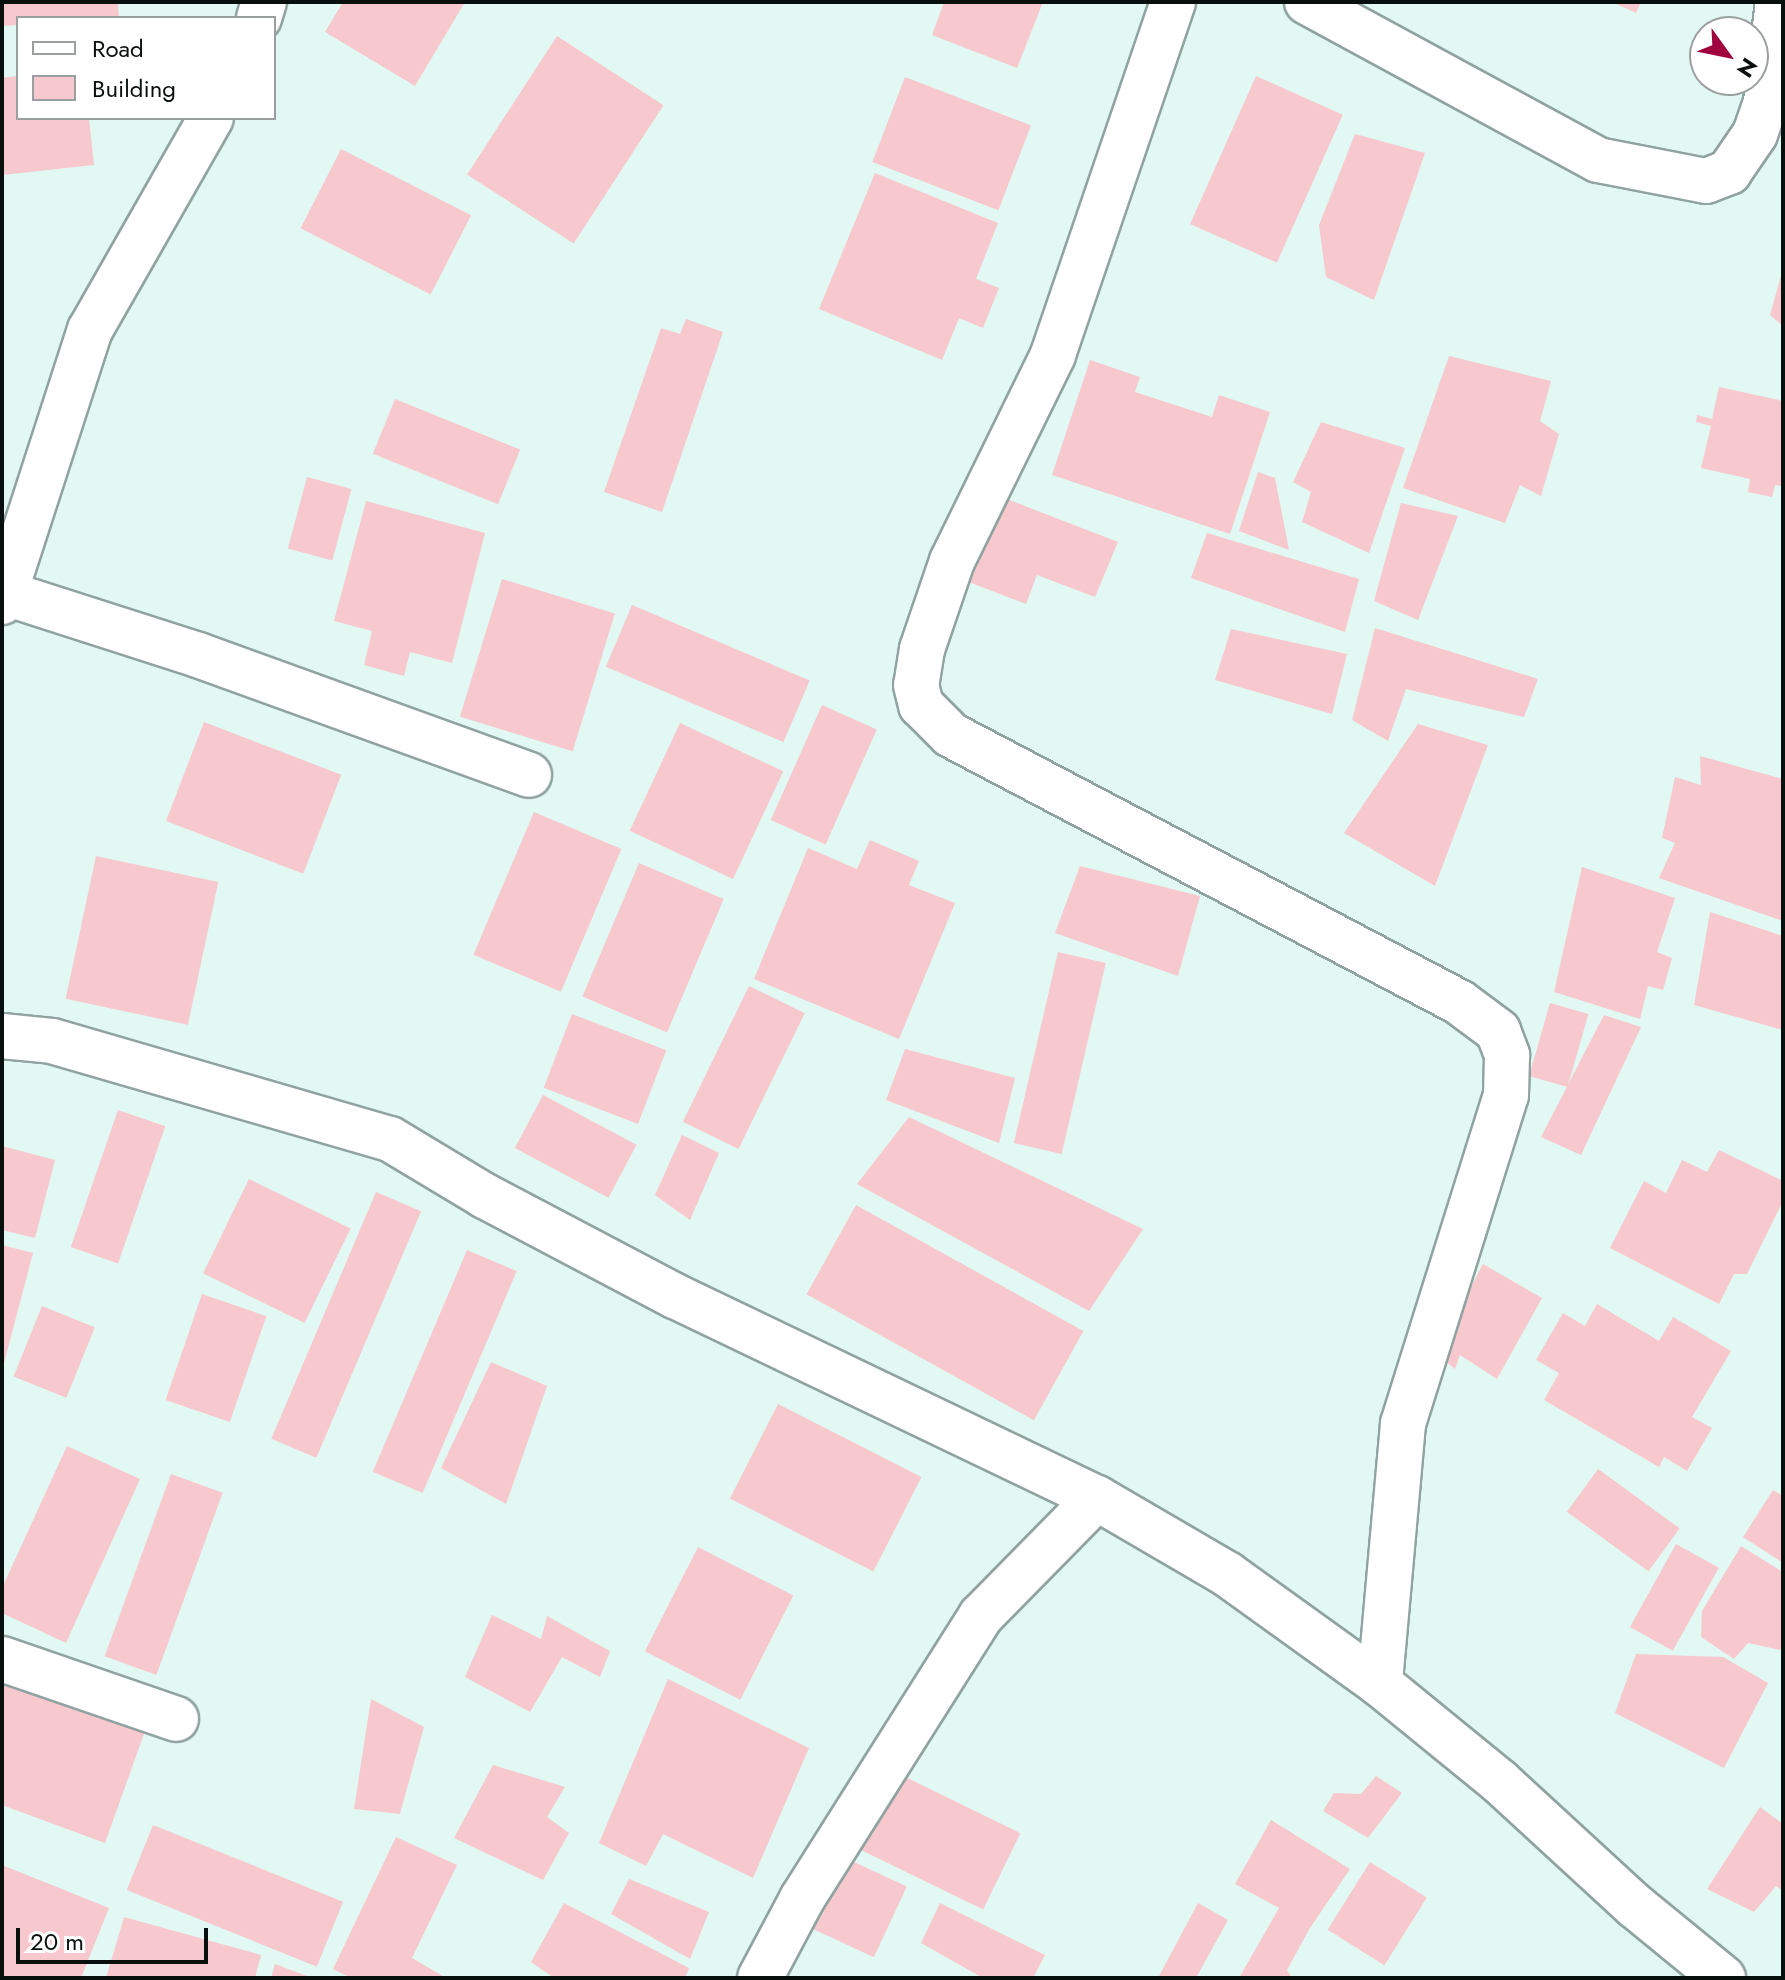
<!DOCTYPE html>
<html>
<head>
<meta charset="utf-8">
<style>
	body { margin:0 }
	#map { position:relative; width:1785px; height:1980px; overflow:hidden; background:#e2f8f3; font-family:Jost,sans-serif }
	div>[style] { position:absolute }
	.building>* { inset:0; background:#f7c8ce; transform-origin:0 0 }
	.roads { filter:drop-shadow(2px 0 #90a3a0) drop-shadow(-2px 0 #90a3a0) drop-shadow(0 2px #90a3a0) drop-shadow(0 -2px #90a3a0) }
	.minor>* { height:44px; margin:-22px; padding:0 22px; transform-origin:22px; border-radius:22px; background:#fff }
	span { translate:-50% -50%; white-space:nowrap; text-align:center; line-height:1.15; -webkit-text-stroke:6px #fff; paint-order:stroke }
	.frame { position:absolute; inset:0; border:4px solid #08100e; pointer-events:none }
	.legend { position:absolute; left:16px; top:16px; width:260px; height:104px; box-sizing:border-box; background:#fff; border:2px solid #9c9f9f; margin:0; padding:10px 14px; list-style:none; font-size:24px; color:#08100e }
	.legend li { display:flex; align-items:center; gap:16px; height:40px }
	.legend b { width:40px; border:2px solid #9c9f9f }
	.north { position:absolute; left:1689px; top:16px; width:80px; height:80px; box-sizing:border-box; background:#fff; border:2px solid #9c9f9f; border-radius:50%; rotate:123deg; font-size:22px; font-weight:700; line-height:32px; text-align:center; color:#08100e }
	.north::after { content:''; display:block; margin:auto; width:28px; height:36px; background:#a00240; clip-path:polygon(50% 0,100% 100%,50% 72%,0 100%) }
	.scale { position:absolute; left:16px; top:1928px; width:192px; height:36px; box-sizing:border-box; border:4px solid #08100e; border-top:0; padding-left:10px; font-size:24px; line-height:28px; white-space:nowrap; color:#08100e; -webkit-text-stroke:6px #fff; paint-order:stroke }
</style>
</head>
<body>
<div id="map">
	<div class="building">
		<i style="clip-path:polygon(2px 2px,118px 2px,119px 18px,18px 18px,18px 25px,2px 26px)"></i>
		<i style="clip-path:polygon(343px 2px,465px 2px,415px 86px,325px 32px)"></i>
		<i style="clip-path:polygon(944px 2px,1043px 2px,1017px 68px,932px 35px)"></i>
		<i style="clip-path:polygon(1612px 2px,1641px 2px,1636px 13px)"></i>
		<i style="left:557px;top:36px;width:127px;height:165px;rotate:33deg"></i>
		<i style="clip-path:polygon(18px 76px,18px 118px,89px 118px,94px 165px,2px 175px,2px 78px)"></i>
		<i style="left:1256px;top:76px;width:95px;height:162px;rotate:24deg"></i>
		<i style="left:905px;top:77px;width:135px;height:91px;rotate:21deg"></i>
		<i style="clip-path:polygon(1355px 134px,1425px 153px,1374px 300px,1326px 277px,1319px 225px)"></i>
		<i style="left:341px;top:149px;width:146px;height:89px;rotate:27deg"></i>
		<i style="clip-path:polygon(875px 173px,998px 223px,976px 279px,999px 288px,983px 328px,959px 318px,942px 360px,819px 309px)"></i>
		<i style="clip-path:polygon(1782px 272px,1783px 272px,1783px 326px,1770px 315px)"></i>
		<i style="clip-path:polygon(686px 319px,723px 332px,662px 512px,604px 492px,661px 328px,680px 334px)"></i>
		<i style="clip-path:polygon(1449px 356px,1551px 381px,1540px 421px,1559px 434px,1541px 496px,1520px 485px,1505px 523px,1403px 488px)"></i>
		<i style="clip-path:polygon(1090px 360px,1140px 377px,1135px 392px,1212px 417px,1219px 395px,1270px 412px,1230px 534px,1052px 475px)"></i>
		<i style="clip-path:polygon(1719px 387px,1783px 401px,1783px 486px,1775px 485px,1772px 497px,1748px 492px,1750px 479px,1701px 468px,1711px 426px,1696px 422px,1697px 415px,1712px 419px)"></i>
		<i style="left:395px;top:399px;width:135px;height:59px;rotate:22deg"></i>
		<i style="clip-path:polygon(1321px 422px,1405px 448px,1369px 553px,1302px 522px,1311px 492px,1293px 482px)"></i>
		<i style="clip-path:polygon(1258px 472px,1275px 478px,1289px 550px,1239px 531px)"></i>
		<i style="left:307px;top:477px;width:46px;height:74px;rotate:15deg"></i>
		<i style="clip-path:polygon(999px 496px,1118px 542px,1095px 597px,1037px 575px,1026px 604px,966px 581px)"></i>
		<i style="clip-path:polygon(366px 501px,485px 533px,452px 663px,410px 652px,404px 676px,364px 665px,372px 631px,334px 621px)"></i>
		<i style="clip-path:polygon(1401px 503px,1458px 516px,1418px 620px,1374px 601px)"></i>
		<i style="clip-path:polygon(1207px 533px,1359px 579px,1345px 632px,1191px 578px)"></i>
		<i style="left:502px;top:579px;width:118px;height:144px;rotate:17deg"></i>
		<i style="left:632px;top:605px;width:193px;height:67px;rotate:23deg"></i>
		<i style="clip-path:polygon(1375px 628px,1538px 679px,1524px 717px,1406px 689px,1388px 741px,1352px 720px)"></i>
		<i style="clip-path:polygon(1231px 629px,1347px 654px,1332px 714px,1215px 680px)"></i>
		<i style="left:822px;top:705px;width:60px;height:126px;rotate:24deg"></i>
		<i style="left:204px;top:722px;width:147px;height:106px;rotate:21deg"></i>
		<i style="left:680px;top:723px;width:114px;height:119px;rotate:25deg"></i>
		<i style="clip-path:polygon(1418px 724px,1488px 745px,1435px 886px,1344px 833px)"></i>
		<i style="clip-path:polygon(1700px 756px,1783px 779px,1783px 921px,1659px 878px,1675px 843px,1662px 838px,1675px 777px,1701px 785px)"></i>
		<i style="left:534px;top:812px;width:95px;height:155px;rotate:23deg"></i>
		<i style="clip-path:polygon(870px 840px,919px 861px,909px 885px,955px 903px,899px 1039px,754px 979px,808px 848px,857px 869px)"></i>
		<i style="left:96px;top:856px;width:125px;height:146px;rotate:12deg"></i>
		<i style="left:639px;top:863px;width:92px;height:145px;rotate:23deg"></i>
		<i style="clip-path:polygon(1080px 866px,1200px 896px,1178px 976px,1055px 933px)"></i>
		<i style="clip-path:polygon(1582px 867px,1675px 898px,1657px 952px,1672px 958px,1663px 990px,1648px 986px,1640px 1019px,1554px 992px)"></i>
		<i style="clip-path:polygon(1710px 912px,1783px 936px,1783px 1030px,1694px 1005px)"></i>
		<i style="left:1058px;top:952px;width:49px;height:196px;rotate:13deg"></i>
		<i style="left:749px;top:986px;width:62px;height:151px;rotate:26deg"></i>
		<i style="left:1550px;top:1003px;width:40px;height:76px;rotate:16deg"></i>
		<i style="left:572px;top:1014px;width:101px;height:79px;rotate:21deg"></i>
		<i style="clip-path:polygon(1604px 1015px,1641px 1027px,1581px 1155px,1541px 1137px)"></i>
		<i style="clip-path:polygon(905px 1049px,1015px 1078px,999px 1143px,886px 1100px)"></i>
		<i style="left:543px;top:1095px;width:106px;height:60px;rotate:28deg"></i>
		<i style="left:118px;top:1110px;width:50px;height:145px;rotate:19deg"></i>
		<i style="clip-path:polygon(909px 1117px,1143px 1229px,1089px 1311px,857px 1184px)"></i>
		<i style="clip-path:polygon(682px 1135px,719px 1153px,690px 1220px,655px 1195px)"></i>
		<i style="clip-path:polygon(2px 1146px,55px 1160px,35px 1238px,2px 1230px)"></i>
		<i style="clip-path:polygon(1719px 1150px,1783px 1181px,1783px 1201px,1747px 1274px,1734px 1274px,1719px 1304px,1610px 1248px,1644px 1181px,1666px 1193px,1682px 1160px,1707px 1172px)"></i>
		<i style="left:249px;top:1179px;width:113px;height:105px;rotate:26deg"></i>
		<i style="left:376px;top:1192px;width:49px;height:268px;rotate:23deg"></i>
		<i style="left:856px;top:1205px;width:260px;height:102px;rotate:29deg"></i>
		<i style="clip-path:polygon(2px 1245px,33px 1253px,3px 1367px,2px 1367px)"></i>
		<i style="left:467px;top:1250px;width:54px;height:241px;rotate:23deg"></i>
		<i style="clip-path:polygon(1483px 1264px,1542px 1298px,1497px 1379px,1460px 1355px,1455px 1369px,1436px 1354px)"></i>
		<i style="left:202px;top:1294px;width:68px;height:112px;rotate:19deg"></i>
		<i style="clip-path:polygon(1597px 1304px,1659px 1341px,1673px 1317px,1731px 1351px,1692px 1417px,1712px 1428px,1687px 1471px,1664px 1457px,1659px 1467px,1544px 1400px,1559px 1373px,1536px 1360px,1563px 1313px,1585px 1326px)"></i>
		<i style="left:42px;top:1306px;width:57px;height:76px;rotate:22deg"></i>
		<i style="clip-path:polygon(491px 1362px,547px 1386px,506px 1504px,441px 1468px)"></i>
		<i style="left:778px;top:1404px;width:161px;height:106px;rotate:27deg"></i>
		<i style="clip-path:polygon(67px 1446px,140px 1479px,66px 1643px,2px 1613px,2px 1588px)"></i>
		<i style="left:1598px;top:1469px;width:101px;height:53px;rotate:36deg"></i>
		<i style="left:171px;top:1474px;width:55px;height:194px;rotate:20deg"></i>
		<i style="clip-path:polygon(1773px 1490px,1783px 1496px,1783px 1563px,1743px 1537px)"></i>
		<i style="left:1676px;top:1544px;width:49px;height:95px;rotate:29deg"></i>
		<i style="clip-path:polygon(1741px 1546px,1783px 1572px,1783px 1645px,1780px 1650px,1748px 1643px,1734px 1659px,1701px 1637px,1702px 1611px)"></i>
		<i style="left:698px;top:1547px;width:107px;height:117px;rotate:27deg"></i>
		<i style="clip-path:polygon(492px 1615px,541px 1639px,547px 1616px,610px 1651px,600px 1677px,562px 1657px,530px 1712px,465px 1677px)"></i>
		<i style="clip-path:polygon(1636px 1654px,1723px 1657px,1768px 1683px,1724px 1768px,1615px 1713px)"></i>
		<i style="clip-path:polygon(2px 1679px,145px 1731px,105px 1843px,2px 1805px)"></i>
		<i style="clip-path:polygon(668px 1679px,809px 1748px,753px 1878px,663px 1834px,646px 1866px,599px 1843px)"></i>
		<i style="clip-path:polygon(371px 1699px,424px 1727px,400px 1814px,354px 1809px)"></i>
		<i style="clip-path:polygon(493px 1765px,565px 1787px,547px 1817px,569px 1833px,543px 1880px,454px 1838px)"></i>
		<i style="left:891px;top:1770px;width:144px;height:85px;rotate:26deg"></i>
		<i style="clip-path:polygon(1376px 1776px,1402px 1793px,1368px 1838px,1323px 1811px,1334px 1793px,1361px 1794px)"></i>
		<i style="clip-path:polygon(1760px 1807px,1783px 1824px,1783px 1891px,1776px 1886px,1754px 1912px,1707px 1889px)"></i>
		<i style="clip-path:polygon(1271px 1820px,1350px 1869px,1310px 1928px,1287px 1970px,1292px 1978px,1239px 1978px,1279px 1908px,1235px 1884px)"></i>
		<i style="left:153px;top:1825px;width:205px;height:70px;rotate:22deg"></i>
		<i style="clip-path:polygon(396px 1837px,457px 1865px,412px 1958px,446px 1978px,351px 1978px,333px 1969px)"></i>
		<i style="left:837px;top:1854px;width:77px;height:78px;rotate:25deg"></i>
		<i style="left:1370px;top:1862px;width:67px;height:80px;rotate:32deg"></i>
		<i style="clip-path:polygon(2px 1865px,109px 1908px,81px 1978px,2px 1978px)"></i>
		<i style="clip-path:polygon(629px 1879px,709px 1912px,690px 1959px,611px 1914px)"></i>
		<i style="clip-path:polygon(564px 1903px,689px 1968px,685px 1978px,554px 1978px,531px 1962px)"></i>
		<i style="clip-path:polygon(940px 1903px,1045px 1955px,1033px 1978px,983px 1978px,921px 1943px)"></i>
		<i style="clip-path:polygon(1198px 1903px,1228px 1920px,1196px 1978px,1158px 1978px)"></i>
		<i style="clip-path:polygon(124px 1917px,261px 1955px,255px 1978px,106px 1978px)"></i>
		<i style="clip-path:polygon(275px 1964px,312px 1978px,271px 1978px)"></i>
	</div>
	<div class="roads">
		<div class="minor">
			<i style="left:1173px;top:2px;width:373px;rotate:108.8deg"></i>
			<i style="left:1053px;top:355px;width:229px;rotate:116.1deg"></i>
			<i style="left:952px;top:561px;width:93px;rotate:108.8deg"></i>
			<i style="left:922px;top:649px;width:36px;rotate:99deg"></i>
			<i style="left:916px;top:685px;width:21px;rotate:76deg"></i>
			<i style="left:921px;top:705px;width:42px;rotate:45deg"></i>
			<i style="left:951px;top:735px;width:574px;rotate:27.73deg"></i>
			<i style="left:1459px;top:1002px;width:49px;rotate:36.6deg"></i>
			<i style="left:1498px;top:1031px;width:26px;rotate:69deg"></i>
			<i style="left:1507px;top:1055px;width:40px;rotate:91.4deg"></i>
			<i style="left:1506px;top:1095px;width:345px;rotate:107.4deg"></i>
			<i style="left:1403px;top:1424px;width:261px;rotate:95.1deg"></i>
			<i style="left:1307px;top:2px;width:331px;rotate:28.5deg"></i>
			<i style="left:1598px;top:160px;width:110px;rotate:11deg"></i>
			<i style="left:1706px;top:181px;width:25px;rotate:-21deg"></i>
			<i style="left:1729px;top:172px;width:46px;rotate:-55.6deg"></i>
			<i style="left:1755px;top:134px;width:34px;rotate:-71deg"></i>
			<i style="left:1766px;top:102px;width:101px;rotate:-83.2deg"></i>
			<i style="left:259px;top:18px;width:17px;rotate:-73deg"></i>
			<i style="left:5px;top:593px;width:203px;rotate:17.8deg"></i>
			<i style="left:198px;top:655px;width:352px;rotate:19.9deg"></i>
			<i style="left:2px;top:602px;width:286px;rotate:-72.1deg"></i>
			<i style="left:90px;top:330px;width:244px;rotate:-60.3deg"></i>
			<i style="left:2px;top:1036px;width:50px;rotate:5.7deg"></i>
			<i style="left:52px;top:1041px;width:352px;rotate:16.2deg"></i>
			<i style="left:390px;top:1139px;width:111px;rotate:31deg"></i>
			<i style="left:485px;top:1196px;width:215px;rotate:27.8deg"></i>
			<i style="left:675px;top:1296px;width:468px;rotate:25.6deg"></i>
			<i style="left:1097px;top:1498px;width:151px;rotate:30.3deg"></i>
			<i style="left:1227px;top:1574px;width:188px;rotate:35.7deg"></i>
			<i style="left:1380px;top:1684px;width:154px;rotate:39.2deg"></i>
			<i style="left:1499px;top:1781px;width:185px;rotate:42.6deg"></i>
			<i style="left:1635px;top:1906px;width:114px;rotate:39.3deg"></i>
			<i style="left:2px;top:1659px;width:184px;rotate:19deg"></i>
			<i style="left:760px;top:1978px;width:89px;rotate:-62deg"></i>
			<i style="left:802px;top:1899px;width:335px;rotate:-57.7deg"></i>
			<i style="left:981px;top:1616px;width:165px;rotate:-45.5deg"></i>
		</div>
	</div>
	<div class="frame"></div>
	<ul class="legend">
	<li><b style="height:10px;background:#fff"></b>Road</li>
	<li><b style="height:22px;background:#f7c8ce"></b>Building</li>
	</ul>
	<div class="north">N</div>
	<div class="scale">20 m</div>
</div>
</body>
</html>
